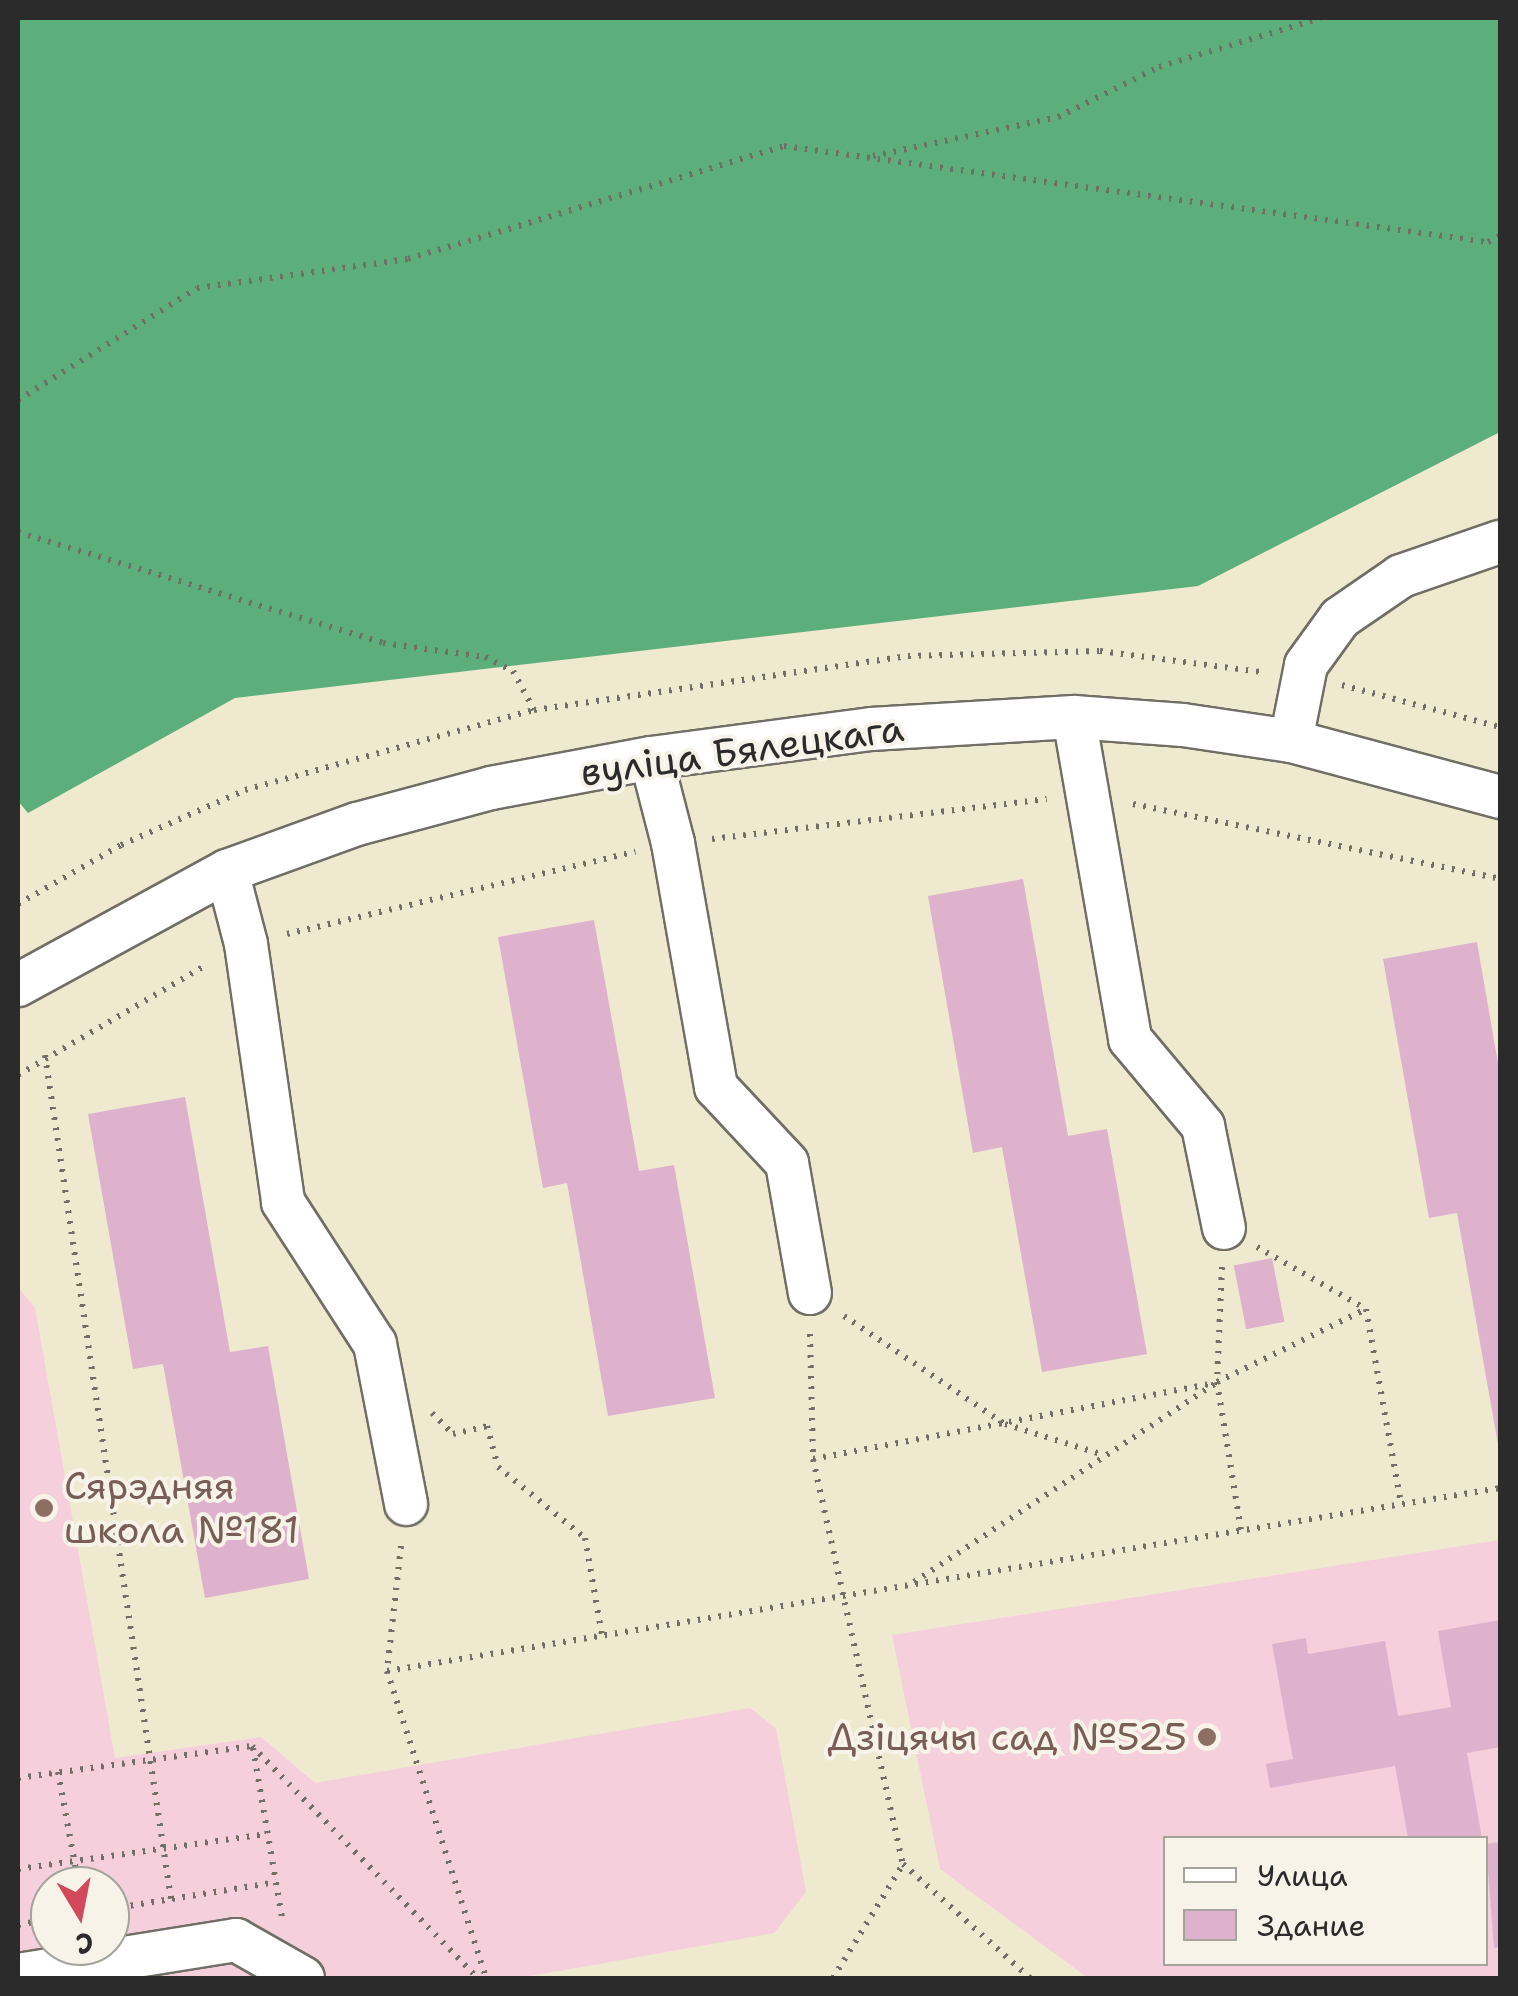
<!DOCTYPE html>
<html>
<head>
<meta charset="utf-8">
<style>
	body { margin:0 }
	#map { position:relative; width:1518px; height:1996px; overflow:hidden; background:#efe9d0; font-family:"Shantell Sans",sans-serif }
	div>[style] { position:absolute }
	.built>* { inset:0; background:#f5cfdc }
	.forest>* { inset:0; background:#5cae7a }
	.building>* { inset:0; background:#deb2cd; transform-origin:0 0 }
	.path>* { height:6px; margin-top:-3px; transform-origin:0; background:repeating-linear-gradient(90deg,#706e65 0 2.5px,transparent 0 10.5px) }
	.roads { filter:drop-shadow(2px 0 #706e65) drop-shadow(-2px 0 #706e65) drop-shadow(0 2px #706e65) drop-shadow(0 -2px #706e65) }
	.minor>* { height:42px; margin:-21px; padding:0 21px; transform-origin:21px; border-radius:21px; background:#fff }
	.dots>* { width:28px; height:28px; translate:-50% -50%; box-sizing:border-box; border:5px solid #f7f3e8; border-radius:50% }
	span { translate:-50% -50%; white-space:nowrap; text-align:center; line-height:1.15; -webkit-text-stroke:8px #f7f3e8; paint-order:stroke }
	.street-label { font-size:38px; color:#2b2b2b }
	.education-label { font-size:38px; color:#785e54 }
	.left { translate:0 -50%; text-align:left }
	.right { translate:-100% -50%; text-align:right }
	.frame { position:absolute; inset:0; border:20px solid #2b2b2b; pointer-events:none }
	.legend { position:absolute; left:1163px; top:1836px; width:325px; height:130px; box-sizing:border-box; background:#f7f3e8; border:2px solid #a5a39c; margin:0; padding:12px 18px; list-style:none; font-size:30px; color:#2b2b2b }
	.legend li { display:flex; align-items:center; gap:20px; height:50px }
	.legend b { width:50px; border:2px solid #a5a39c }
	.north { position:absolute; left:30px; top:1866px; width:100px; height:100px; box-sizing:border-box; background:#f7f3e8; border:2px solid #a5a39c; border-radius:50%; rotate:170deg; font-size:28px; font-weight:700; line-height:40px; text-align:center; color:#2b2b2b }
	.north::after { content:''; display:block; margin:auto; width:35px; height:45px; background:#d1495b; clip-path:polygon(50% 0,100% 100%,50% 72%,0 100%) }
</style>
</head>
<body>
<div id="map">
	<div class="built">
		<i style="clip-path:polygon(evenodd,18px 1287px,35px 1308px,115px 1758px,261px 1737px,315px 1783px,750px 1708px,776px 1728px,806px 1892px,774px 1933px,519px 1978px,18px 1978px,18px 1287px,50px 1886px,110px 1886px,110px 1946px,50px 1946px,50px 1886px)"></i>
		<i style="clip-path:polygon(evenodd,1500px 1540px,1500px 1978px,1088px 1978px,940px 1869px,892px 1635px,1500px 1540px,1166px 1838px,1486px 1838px,1486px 1964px,1166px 1964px,1166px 1838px)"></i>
	</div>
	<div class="forest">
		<i style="clip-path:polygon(18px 18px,1500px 18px,1500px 432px,1198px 586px,235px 698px,28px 813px,18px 801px)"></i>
	</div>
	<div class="building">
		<i style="clip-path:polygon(1023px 879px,1068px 1136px,1107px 1129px,1147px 1354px,1042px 1372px,1002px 1147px,973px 1153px,928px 896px)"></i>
		<i style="clip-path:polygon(594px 920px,639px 1171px,674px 1165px,715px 1398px,608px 1416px,567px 1183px,543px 1188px,498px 937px)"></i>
		<i style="clip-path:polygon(1477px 942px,1500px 1075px,1499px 1450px,1457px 1213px,1429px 1218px,1383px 959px)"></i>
		<i style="clip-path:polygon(185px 1097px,230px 1352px,268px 1346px,309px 1579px,205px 1598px,163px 1364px,133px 1369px,88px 1114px)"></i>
		<i style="left:1272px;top:1258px;width:65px;height:39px;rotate:79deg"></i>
		<i style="clip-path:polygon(1500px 1620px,1500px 1747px,1467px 1753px,1482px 1838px,1408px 1838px,1395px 1766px,1270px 1788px,1266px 1764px,1293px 1759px,1272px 1644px,1306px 1638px,1308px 1654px,1385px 1641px,1398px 1716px,1451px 1707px,1438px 1631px)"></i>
		<i style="clip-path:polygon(1500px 1842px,1500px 1947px,1494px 1948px,1486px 1844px)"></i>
	</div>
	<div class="path">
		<i style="left:873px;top:156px;width:189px;rotate:-11.9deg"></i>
		<i style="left:1058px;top:117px;width:113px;rotate:-26.3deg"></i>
		<i style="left:1159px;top:67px;width:168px;rotate:-16.9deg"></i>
		<i style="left:18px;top:400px;width:211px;rotate:-32deg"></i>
		<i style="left:197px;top:288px;width:213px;rotate:-7.8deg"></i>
		<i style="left:408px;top:259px;width:393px;rotate:-16.7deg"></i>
		<i style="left:784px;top:146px;width:711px;rotate:7.77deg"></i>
		<i style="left:1488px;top:242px;width:13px;rotate:-27deg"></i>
		<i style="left:18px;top:532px;width:382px;rotate:16.9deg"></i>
		<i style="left:383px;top:643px;width:103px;rotate:7.8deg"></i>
		<i style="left:485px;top:657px;width:31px;rotate:27deg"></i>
		<i style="left:513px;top:671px;width:44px;rotate:61.7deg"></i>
		<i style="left:1342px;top:685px;width:163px;rotate:14.9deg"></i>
		<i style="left:1133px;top:804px;width:375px;rotate:11.5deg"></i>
		<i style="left:712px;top:839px;width:337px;rotate:-6.8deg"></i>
		<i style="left:18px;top:904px;width:119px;rotate:-29.8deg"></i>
		<i style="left:121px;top:845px;width:136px;rotate:-23.9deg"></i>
		<i style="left:245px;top:790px;width:300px;rotate:-15.5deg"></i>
		<i style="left:534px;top:710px;width:378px;rotate:-8.2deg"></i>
		<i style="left:908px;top:656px;width:192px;rotate:-1.5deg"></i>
		<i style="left:1100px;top:651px;width:162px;rotate:7.4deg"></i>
		<i style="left:287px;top:934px;width:358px;rotate:-13.3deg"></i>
		<i style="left:45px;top:1055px;width:853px;rotate:81.51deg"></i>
		<i style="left:18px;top:1075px;width:218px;rotate:-30.3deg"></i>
		<i style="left:1257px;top:1247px;width:125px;rotate:29.6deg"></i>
		<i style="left:1366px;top:1309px;width:198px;rotate:79.8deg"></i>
		<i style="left:1222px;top:1267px;width:115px;rotate:92.5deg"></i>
		<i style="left:1217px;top:1382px;width:150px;rotate:80.8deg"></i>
		<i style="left:844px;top:1316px;width:194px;rotate:33.9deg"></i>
		<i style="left:1005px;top:1424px;width:104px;rotate:17.4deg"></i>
		<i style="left:810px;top:1334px;width:125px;rotate:88.6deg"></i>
		<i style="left:813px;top:1459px;width:415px;rotate:77.5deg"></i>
		<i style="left:903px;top:1864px;width:171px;rotate:41.9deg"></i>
		<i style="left:432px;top:1413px;width:30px;rotate:45deg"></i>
		<i style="left:453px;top:1434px;width:35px;rotate:-13deg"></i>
		<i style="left:487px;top:1426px;width:42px;rotate:75deg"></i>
		<i style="left:498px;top:1467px;width:112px;rotate:39.2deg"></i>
		<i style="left:585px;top:1538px;width:98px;rotate:80.1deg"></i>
		<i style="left:813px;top:1459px;width:405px;rotate:-10.7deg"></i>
		<i style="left:401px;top:1546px;width:126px;rotate:96.4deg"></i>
		<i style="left:387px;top:1671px;width:323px;rotate:72.1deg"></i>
		<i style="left:914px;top:1582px;width:363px;rotate:-33.4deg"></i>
		<i style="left:1217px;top:1382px;width:166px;rotate:-26.1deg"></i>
		<i style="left:387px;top:1671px;width:1128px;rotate:-9.34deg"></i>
		<i style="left:252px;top:1746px;width:324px;rotate:45.8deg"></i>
		<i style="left:253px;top:1748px;width:172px;rotate:80.3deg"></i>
		<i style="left:58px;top:1772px;width:116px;rotate:79.6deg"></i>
		<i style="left:18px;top:1778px;width:236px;rotate:-7.8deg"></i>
		<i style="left:18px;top:1869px;width:252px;rotate:-8deg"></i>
		<i style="left:110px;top:1909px;width:168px;rotate:-9.2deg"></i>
		<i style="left:18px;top:1925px;width:33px;rotate:-11deg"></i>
		<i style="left:833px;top:1978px;width:134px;rotate:-58.4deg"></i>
	</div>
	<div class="roads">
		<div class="minor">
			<i style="left:1074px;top:717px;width:327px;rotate:80.1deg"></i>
			<i style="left:1130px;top:1039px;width:114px;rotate:50deg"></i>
			<i style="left:1203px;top:1126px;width:104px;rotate:78.4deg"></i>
			<i style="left:1291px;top:741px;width:77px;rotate:-78.8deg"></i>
			<i style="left:1306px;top:665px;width:58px;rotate:-54.1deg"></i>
			<i style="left:1340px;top:618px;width:74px;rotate:-34.5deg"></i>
			<i style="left:1401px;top:576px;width:105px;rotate:-19deg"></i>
			<i style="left:651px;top:758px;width:88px;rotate:75.5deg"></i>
			<i style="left:673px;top:843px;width:248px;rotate:80deg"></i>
			<i style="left:716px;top:1087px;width:104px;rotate:46.9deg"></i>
			<i style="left:787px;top:1163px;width:132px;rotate:80deg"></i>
			<i style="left:227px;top:871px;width:75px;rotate:75.4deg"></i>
			<i style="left:246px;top:944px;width:261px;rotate:81.8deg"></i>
			<i style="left:283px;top:1202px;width:169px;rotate:57.1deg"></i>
			<i style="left:375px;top:1344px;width:163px;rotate:79deg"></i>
			<i style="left:18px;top:985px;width:238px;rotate:-28.6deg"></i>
			<i style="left:227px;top:871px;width:138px;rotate:-19.9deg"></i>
			<i style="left:357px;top:824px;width:139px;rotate:-15deg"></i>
			<i style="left:491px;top:788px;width:163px;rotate:-10.6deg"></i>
			<i style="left:651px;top:758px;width:222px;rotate:-7.5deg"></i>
			<i style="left:871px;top:729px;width:203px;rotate:-3.4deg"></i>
			<i style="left:1074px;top:717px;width:109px;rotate:4.2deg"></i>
			<i style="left:1183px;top:725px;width:109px;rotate:8.4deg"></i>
			<i style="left:1291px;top:741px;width:216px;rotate:15deg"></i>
			<i style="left:18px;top:1975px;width:221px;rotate:-9.1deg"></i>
			<i style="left:236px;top:1940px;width:77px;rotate:29.6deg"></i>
		</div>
	</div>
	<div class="dots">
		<i style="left:44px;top:1508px;background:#8d6e63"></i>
		<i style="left:1207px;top:1737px;background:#8d6e63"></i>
	</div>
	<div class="street-label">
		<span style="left:742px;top:750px;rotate:-8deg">вуліца Бялецкага</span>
	</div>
	<div class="education-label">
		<span class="left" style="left:64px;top:1508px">Сярэдняя<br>школа №181</span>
		<span class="right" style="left:1187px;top:1737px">Дзіцячы сад №525</span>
	</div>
	<div class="frame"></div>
	<ul class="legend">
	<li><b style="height:12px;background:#fff"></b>Улица</li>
	<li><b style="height:28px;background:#deb2cd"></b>Здание</li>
	</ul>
	<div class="north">С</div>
</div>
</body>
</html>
